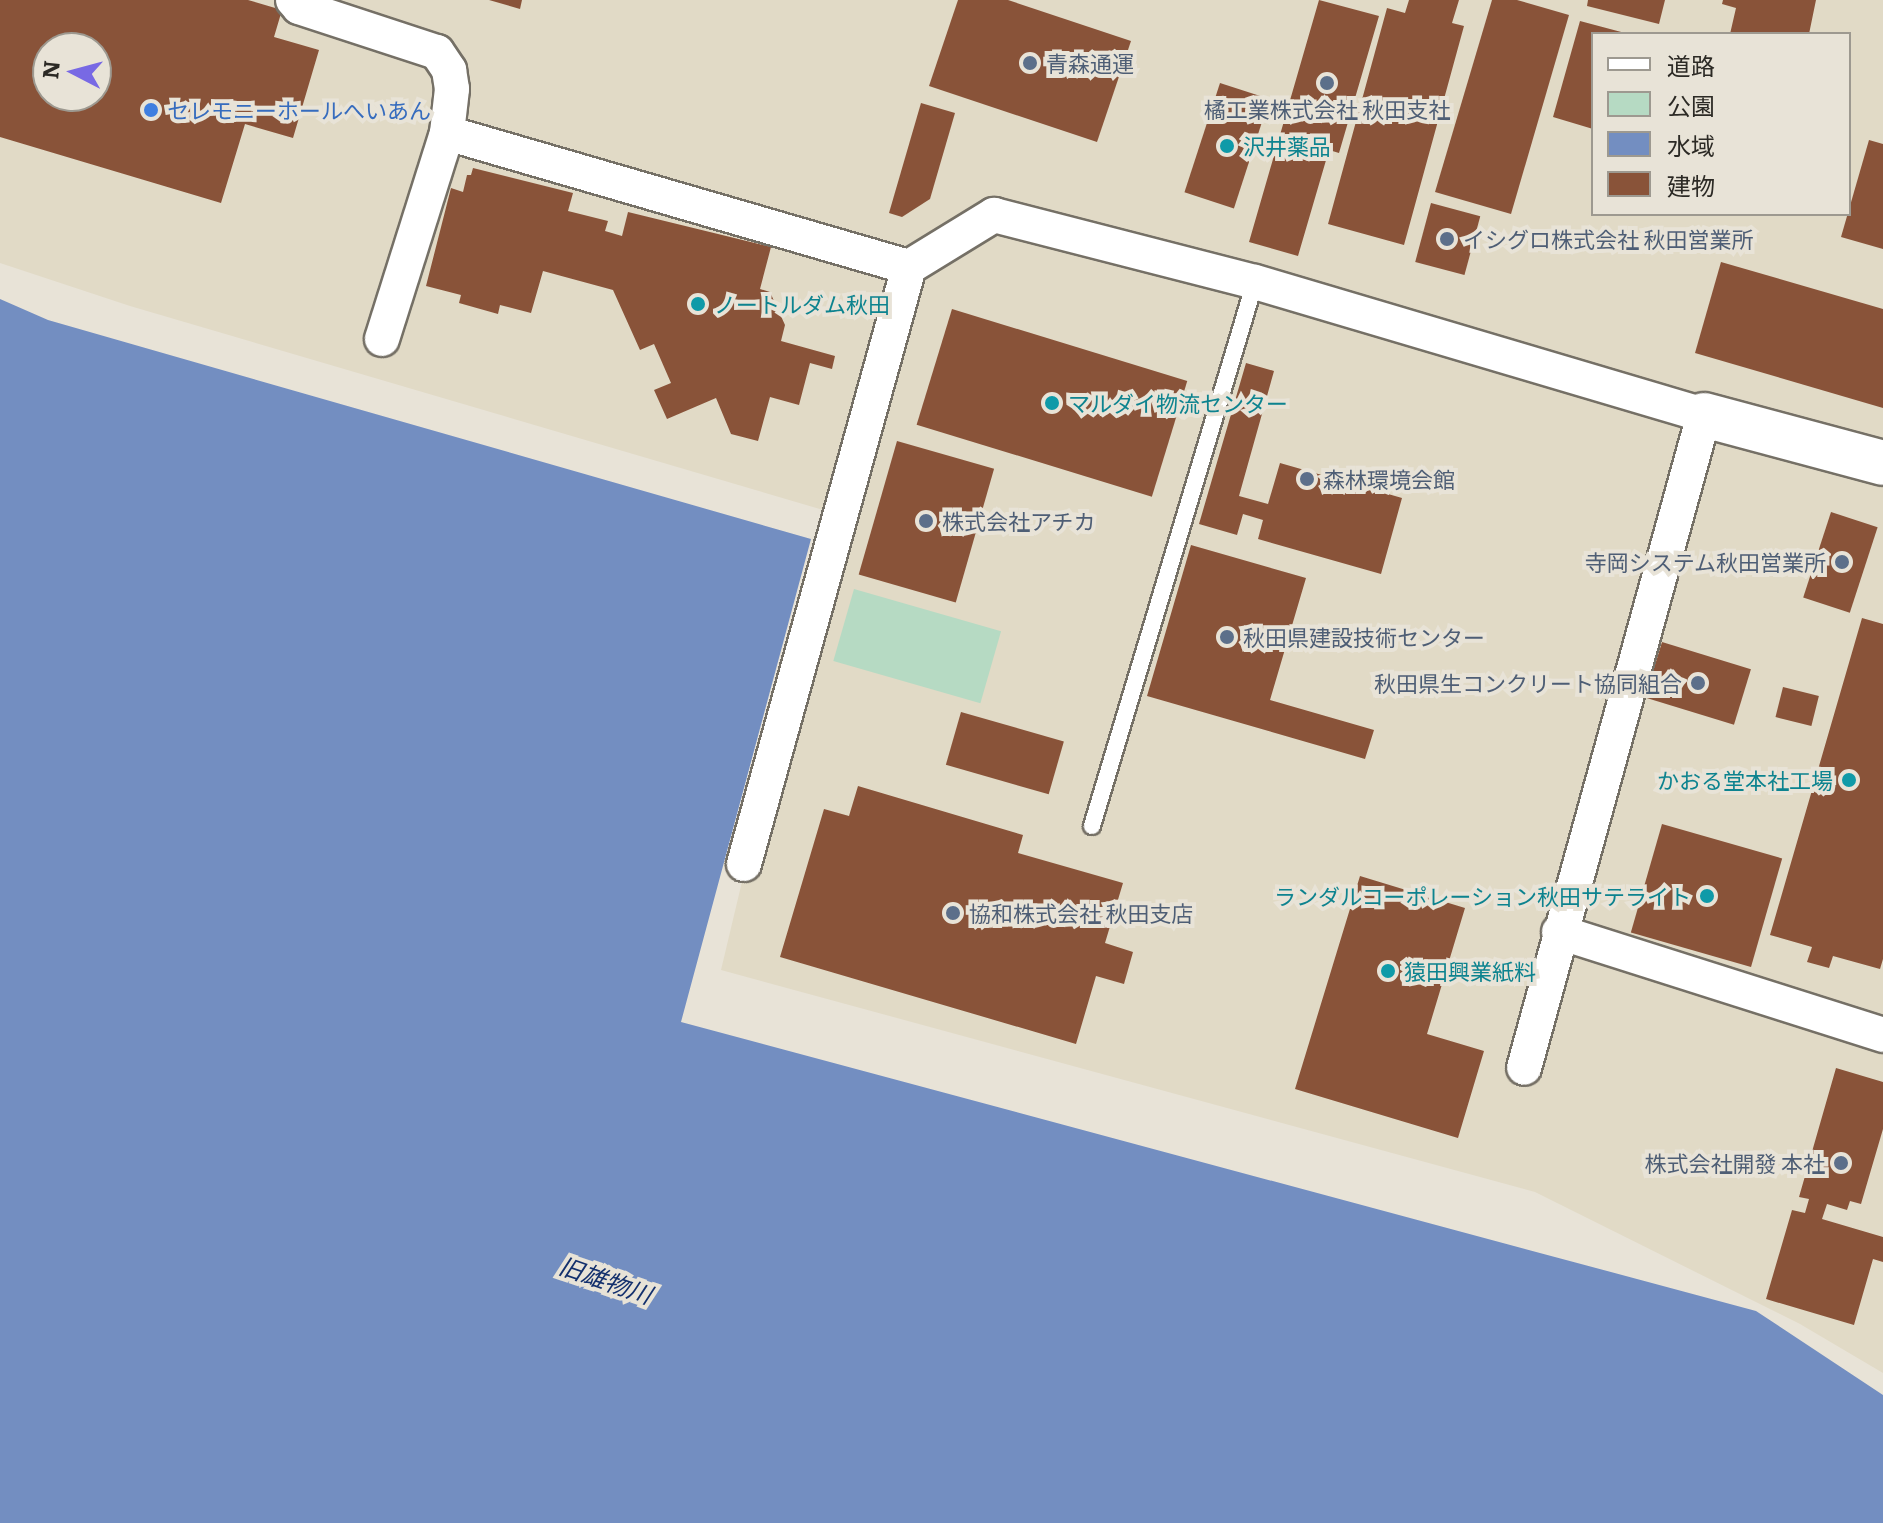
<!DOCTYPE html>
<html>
<head>
<meta charset="utf-8">
<style>
	body { margin:0 }
	#map { position:relative; width:1883px; height:1523px; overflow:hidden; background:#e8e3d7; font-family:Literata,"Noto Sans JP",serif }
	div>[style] { position:absolute }
	.built>* { inset:0; background:#e1dac6 }
	.green>* { inset:0; background:#b6dac3; transform-origin:0 0 }
	.water>* { inset:0; background:#738ec1 }
	.building>* { inset:0; background:#895339; transform-origin:0 0 }
	.roads { filter:drop-shadow(2px 0 #757066) drop-shadow(-2px 0 #757066) drop-shadow(0 2px #757066) drop-shadow(0 -2px #757066) }
	.lane>* { height:16px; margin:-8px; padding:0 8px; transform-origin:8px; border-radius:8px; background:#fff }
	.street>* { height:34px; margin:-17px; padding:0 17px; transform-origin:17px; border-radius:17px; background:#fff }
	.secondary>* { height:44px; margin:-22px; padding:0 22px; transform-origin:22px; border-radius:22px; background:#fff }
	.dots>* { width:22px; height:22px; translate:-50% -50%; box-sizing:border-box; border:4px solid #e8e3d7; border-radius:50% }
	span { translate:-50% -50%; white-space:nowrap; text-align:center; line-height:1.15; -webkit-text-stroke:8px #e8e3d7; paint-order:stroke }
	.service-label { font-size:22px; color:#4e5e75 }
	.left { translate:0 -50%; text-align:left }
	.right { translate:-100% -50%; text-align:right }
	.shop-label { font-size:22px; color:#366cbe }
	.culture-label { font-size:22px; color:#0d838f }
	.water-label { font-size:24px; color:#13306d; font-style:italic }
	.legend { position:absolute; left:1591px; top:32px; width:260px; height:184px; box-sizing:border-box; background:#e8e3d7; border:2px solid #9d9990; margin:0; padding:10px 14px; list-style:none; font-size:24px; color:#2c2a25 }
	.legend li { display:flex; align-items:center; gap:16px; height:40px }
	.legend b { width:40px; border:2px solid #9d9990 }
	.north { position:absolute; left:32px; top:32px; width:80px; height:80px; box-sizing:border-box; background:#e8e3d7; border:2px solid #9d9990; border-radius:50%; rotate:276deg; font-size:22px; font-weight:700; line-height:32px; text-align:center; color:#2c2a25 }
	.north::after { content:''; display:block; margin:auto; width:28px; height:36px; background:#7869e4; clip-path:polygon(50% 0,100% 100%,50% 72%,0 100%) }
</style>
</head>
<body>
<div id="map">
	<div class="built">
		<i style="clip-path:polygon(evenodd,0 0,1883px 0,1883px 1373px,1800px 1324px,1535px 1192px,721px 970px,830px 512px,130px 306px,0 263px,0 0,1593px 34px,1849px 34px,1849px 214px,1593px 214px,1593px 34px,0 0,48px 48px,96px 48px,96px 96px,48px 96px,48px 48px)"></i>
	</div>
	<div class="green">
		<i style="left:854px;top:589px;width:153px;height:75px;rotate:16deg"></i>
	</div>
	<div class="water">
		<i style="clip-path:polygon(0 299px,48px 320px,811px 539px,681px 1022px,1756px 1311px,1883px 1395px,1883px 1523px,0 1523px)"></i>
	</div>
	<div class="building">
		<i style="clip-path:polygon(evenodd,0 0,248px 0,282px 10px,274px 37px,319px 50px,293px 138px,245px 124px,221px 203px,0 137px,0 0,48px 48px,96px 48px,96px 96px,48px 96px,48px 48px)"></i>
		<i style="clip-path:polygon(489px 0,522px 0,520px 9px)"></i>
		<i style="clip-path:polygon(958px 0,1008px 0,1131px 41px,1097px 142px,929px 86px)"></i>
		<i style="clip-path:polygon(1319px 0,1379px 16px,1339px 153px,1329px 150px,1298px 256px,1249px 242px)"></i>
		<i style="clip-path:polygon(1409px 0,1459px 0,1452px 23px,1464px 26px,1404px 245px,1328px 224px,1387px 8px,1405px 13px)"></i>
		<i style="clip-path:polygon(1492px 0,1517px 0,1569px 15px,1511px 214px,1435px 192px)"></i>
		<i style="clip-path:polygon(1588px 0,1665px 0,1659px 24px,1587px 6px)"></i>
		<i style="clip-path:polygon(1723px 0,1816px 0,1809px 34px,1730px 34px,1736px 8px,1722px 4px)"></i>
		<i style="clip-path:polygon(1580px 21px,1625px 33px,1593px 34px,1593px 129px,1553px 117px)"></i>
		<i style="left:1220px;top:83px;width:52px;height:115px;rotate:18deg"></i>
		<i style="clip-path:polygon(921px 103px,955px 113px,930px 199px,902px 217px,889px 213px)"></i>
		<i style="clip-path:polygon(1869px 140px,1883px 144px,1883px 249px,1841px 237px)"></i>
		<i style="clip-path:polygon(473px 168px,573px 193px,568px 211px,608px 221px,605px 231px,622px 236px,628px 212px,771px 247px,760px 289px,770px 292px,785px 325px,781px 341px,835px 356px,832px 369px,810px 363px,799px 405px,770px 397px,758px 441px,731px 434px,716px 398px,667px 419px,654px 390px,671px 383px,654px 344px,640px 350px,613px 290px,543px 271px,531px 313px,500px 305px,498px 314px,459px 303px,461px 295px,426px 286px,451px 188px,463px 192px,467px 175px,471px 175px)"></i>
		<i style="left:1431px;top:203px;width:51px;height:61px;rotate:15deg"></i>
		<i style="clip-path:polygon(1721px 262px,1883px 309px,1883px 408px,1695px 353px)"></i>
		<i style="left:952px;top:309px;width:246px;height:121px;rotate:17deg"></i>
		<i style="clip-path:polygon(1246px 363px,1274px 371px,1239px 496px,1268px 504px,1280px 463px,1402px 498px,1381px 574px,1258px 539px,1263px 520px,1243px 514px,1237px 535px,1199px 524px)"></i>
		<i style="left:897px;top:441px;width:101px;height:139px;rotate:16deg"></i>
		<i style="left:1831px;top:512px;width:49px;height:90px;rotate:18deg"></i>
		<i style="clip-path:polygon(1191px 545px,1306px 578px,1270px 700px,1374px 730px,1365px 759px,1147px 696px)"></i>
		<i style="clip-path:polygon(1862px 618px,1883px 624px,1883px 959px,1880px 969px,1833px 956px,1829px 968px,1807px 962px,1812px 947px,1770px 935px)"></i>
		<i style="left:1662px;top:642px;width:93px;height:58px;rotate:17deg"></i>
		<i style="left:1783px;top:687px;width:37px;height:31px;rotate:14deg"></i>
		<i style="left:961px;top:712px;width:107px;height:55px;rotate:16deg"></i>
		<i style="clip-path:polygon(858px 786px,1023px 835px,1018px 853px,1123px 883px,1105px 943px,1133px 952px,1124px 984px,1096px 976px,1076px 1044px,780px 957px,824px 809px,849px 816px)"></i>
		<i style="left:1662px;top:824px;width:125px;height:113px;rotate:16deg"></i>
		<i style="clip-path:polygon(1360px 876px,1465px 908px,1427px 1034px,1484px 1051px,1458px 1138px,1295px 1089px)"></i>
		<i style="clip-path:polygon(1836px 1068px,1883px 1082px,1883px 1129px,1861px 1204px,1850px 1201px,1847px 1210px,1827px 1204px,1822px 1219px,1883px 1237px,1883px 1262px,1873px 1259px,1854px 1325px,1766px 1299px,1792px 1210px,1805px 1213px,1809px 1199px,1799px 1197px)"></i>
	</div>
	<div class="roads">
		<div class="lane">
			<i style="left:1092px;top:826px;width:568px;rotate:-73.32deg"></i>
		</div>
		<div class="street">
			<i style="left:293px;top:0;width:9px;rotate:49deg"></i>
			<i style="left:299px;top:7px;width:145px;rotate:18.1deg"></i>
			<i style="left:437px;top:52px;width:22px;rotate:56deg"></i>
			<i style="left:449px;top:70px;width:19px;rotate:81deg"></i>
			<i style="left:452px;top:89px;width:44px;rotate:96.5deg"></i>
			<i style="left:447px;top:133px;width:481px;rotate:16.2deg"></i>
			<i style="left:382px;top:339px;width:216px;rotate:-72.5deg"></i>
			<i style="left:744px;top:864px;width:619px;rotate:-74.55deg"></i>
			<i style="left:909px;top:267px;width:100px;rotate:-31.5deg"></i>
			<i style="left:994px;top:215px;width:269px;rotate:14.4deg"></i>
			<i style="left:1255px;top:282px;width:468px;rotate:16.5deg"></i>
			<i style="left:1704px;top:415px;width:677px;rotate:105.41deg"></i>
			<i style="left:1559px;top:932px;width:340px;rotate:17.6deg"></i>
		</div>
		<div class="secondary">
			<i style="left:1704px;top:415px;width:185px;rotate:15deg"></i>
		</div>
	</div>
	<div class="dots">
		<i style="left:1030px;top:63px;background:#5c6f8a"></i>
		<i style="left:1327px;top:83px;background:#5c6f8a"></i>
		<i style="left:151px;top:110px;background:#3f7fe0"></i>
		<i style="left:1227px;top:146px;background:#0f9aa8"></i>
		<i style="left:1447px;top:239px;background:#5c6f8a"></i>
		<i style="left:698px;top:304px;background:#0f9aa8"></i>
		<i style="left:1052px;top:403px;background:#0f9aa8"></i>
		<i style="left:1307px;top:479px;background:#5c6f8a"></i>
		<i style="left:926px;top:521px;background:#5c6f8a"></i>
		<i style="left:1842px;top:562px;background:#5c6f8a"></i>
		<i style="left:1227px;top:637px;background:#5c6f8a"></i>
		<i style="left:1698px;top:683px;background:#5c6f8a"></i>
		<i style="left:1849px;top:780px;background:#0f9aa8"></i>
		<i style="left:1707px;top:896px;background:#0f9aa8"></i>
		<i style="left:953px;top:913px;background:#5c6f8a"></i>
		<i style="left:1388px;top:971px;background:#0f9aa8"></i>
		<i style="left:1841px;top:1163px;background:#5c6f8a"></i>
	</div>
	<div class="service-label">
		<span class="left" style="left:1046px;top:63px">青森通運</span>
		<span style="left:1327px;top:109px">橘工業株式会社 秋田支社</span>
		<span class="left" style="left:1463px;top:239px">イシグロ株式会社 秋田営業所</span>
		<span class="left" style="left:1323px;top:479px">森林環境会館</span>
		<span class="left" style="left:942px;top:521px">株式会社アチカ</span>
		<span class="right" style="left:1826px;top:562px">寺岡システム秋田営業所</span>
		<span class="left" style="left:1243px;top:637px">秋田県建設技術センター</span>
		<span class="right" style="left:1682px;top:683px">秋田県生コンクリート協同組合</span>
		<span class="left" style="left:969px;top:913px">協和株式会社 秋田支店</span>
		<span class="right" style="left:1825px;top:1163px">株式会社開發 本社</span>
	</div>
	<div class="shop-label">
		<span class="left" style="left:167px;top:110px">セレモニーホールへいあん</span>
	</div>
	<div class="culture-label">
		<span class="left" style="left:1243px;top:146px">沢井薬品</span>
		<span class="left" style="left:714px;top:304px">ノートルダム秋田</span>
		<span class="left" style="left:1068px;top:403px">マルダイ物流センター</span>
		<span class="right" style="left:1833px;top:780px">かおる堂本社工場</span>
		<span class="right" style="left:1691px;top:896px">ランダルコーポレーション秋田サテライト</span>
		<span class="left" style="left:1404px;top:971px">猿田興業紙料</span>
	</div>
	<div class="water-label">
		<span style="left:606px;top:1279px;rotate:19deg">旧雄物川</span>
	</div>
	<ul class="legend">
	<li><b style="height:10px;background:#fff"></b>道路</li>
	<li><b style="height:22px;background:#b6dac3"></b>公園</li>
	<li><b style="height:22px;background:#738ec1"></b>水域</li>
	<li><b style="height:22px;background:#895339"></b>建物</li>
	</ul>
	<div class="north">N</div>
</div>
</body>
</html>
